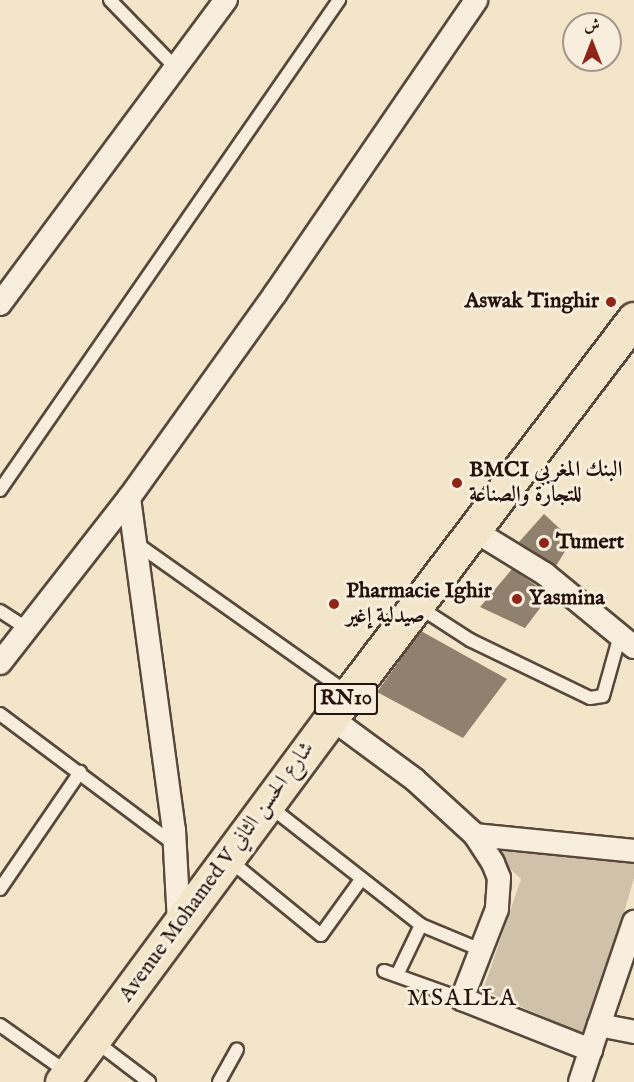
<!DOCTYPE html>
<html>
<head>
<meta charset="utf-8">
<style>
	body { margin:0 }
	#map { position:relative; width:634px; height:1082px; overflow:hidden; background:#f3e5ca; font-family:"IM FELL English",Amiri,serif }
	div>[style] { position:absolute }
	.green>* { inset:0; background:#d0c1aa }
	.building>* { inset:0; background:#90806e }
	.roads { filter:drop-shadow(2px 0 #58483b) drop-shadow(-2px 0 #58483b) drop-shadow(0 2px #58483b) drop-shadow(0 -2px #58483b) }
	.lane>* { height:12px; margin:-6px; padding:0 6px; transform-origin:6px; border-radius:6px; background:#f7eedd }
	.street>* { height:22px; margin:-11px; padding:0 11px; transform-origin:11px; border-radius:11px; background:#f7eedd }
	.primary>* { height:33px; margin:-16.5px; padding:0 16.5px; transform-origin:16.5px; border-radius:16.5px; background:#f3e5ca }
	.dots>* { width:16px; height:16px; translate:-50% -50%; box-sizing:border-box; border:3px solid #f7eedd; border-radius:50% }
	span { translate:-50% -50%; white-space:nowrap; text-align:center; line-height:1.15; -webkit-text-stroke:6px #f7eedd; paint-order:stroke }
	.shield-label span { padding:2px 4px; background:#f7eedd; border:2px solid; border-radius:4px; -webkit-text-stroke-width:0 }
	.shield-label { font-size:21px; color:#25130b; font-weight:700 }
	.poi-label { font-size:22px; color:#25130b; font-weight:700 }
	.right { translate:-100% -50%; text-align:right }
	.left { translate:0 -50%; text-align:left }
	.street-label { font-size:22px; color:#25130b }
	.neighbourhood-label { font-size:24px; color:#25130b; letter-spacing:1.5px }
	.north { position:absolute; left:562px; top:12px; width:60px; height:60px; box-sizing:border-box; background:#f7eedd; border:2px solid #a39689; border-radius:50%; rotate:0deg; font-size:16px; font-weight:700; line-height:24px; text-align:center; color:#25130b }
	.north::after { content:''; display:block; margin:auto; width:21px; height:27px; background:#8f2418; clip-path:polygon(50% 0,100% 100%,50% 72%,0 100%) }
</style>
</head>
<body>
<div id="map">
	<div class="green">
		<i style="clip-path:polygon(498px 847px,634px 864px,634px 878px,588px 1036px,483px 990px,521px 879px,501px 860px)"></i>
	</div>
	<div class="building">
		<i style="clip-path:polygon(544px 514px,572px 540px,556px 566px,519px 542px)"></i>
		<i style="clip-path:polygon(512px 569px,550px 595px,525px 628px,480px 607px)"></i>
		<i style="clip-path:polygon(421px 631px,507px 679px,463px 738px,377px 692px)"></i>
	</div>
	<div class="roads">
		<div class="lane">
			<i style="left:110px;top:0;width:93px;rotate:45.9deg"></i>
			<i style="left:0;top:490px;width:596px;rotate:-55.32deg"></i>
			<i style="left:136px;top:543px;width:261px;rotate:35.3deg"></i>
			<i style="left:419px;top:607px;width:61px;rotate:32.9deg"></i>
			<i style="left:470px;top:640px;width:133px;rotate:25.8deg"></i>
			<i style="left:590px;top:698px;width:13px;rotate:-9deg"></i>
			<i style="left:603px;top:696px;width:63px;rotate:-74.4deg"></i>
			<i style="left:0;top:611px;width:31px;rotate:33deg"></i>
			<i style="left:0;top:714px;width:217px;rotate:36.8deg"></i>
			<i style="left:268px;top:805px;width:194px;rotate:38.1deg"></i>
			<i style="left:421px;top:925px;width:55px;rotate:115.6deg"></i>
			<i style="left:228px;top:859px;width:120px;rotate:39.3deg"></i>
			<i style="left:321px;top:935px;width:67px;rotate:-54.2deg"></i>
			<i style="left:0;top:889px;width:142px;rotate:-55.6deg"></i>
			<i style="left:421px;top:925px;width:65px;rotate:22.6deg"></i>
			<i style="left:384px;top:971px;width:83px;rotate:19.7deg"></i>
			<i style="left:0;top:1025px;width:83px;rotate:35.2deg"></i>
			<i style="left:95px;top:1041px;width:68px;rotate:37.2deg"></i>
			<i style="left:219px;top:1082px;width:37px;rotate:-61deg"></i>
		</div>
		<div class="street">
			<i style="left:0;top:304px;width:379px;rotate:-53.4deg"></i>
			<i style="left:129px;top:498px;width:335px;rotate:82.3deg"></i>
			<i style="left:174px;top:830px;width:93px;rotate:86.9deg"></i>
			<i style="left:475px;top:531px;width:82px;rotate:31.6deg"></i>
			<i style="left:545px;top:574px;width:115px;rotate:39.4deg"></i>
			<i style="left:0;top:663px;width:209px;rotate:-52deg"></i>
			<i style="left:129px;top:498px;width:251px;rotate:-54.4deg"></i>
			<i style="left:275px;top:294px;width:356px;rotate:-55.6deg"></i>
			<i style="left:331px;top:718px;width:104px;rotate:36.4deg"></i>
			<i style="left:415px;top:780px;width:81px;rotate:42.5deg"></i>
			<i style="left:475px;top:835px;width:33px;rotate:57deg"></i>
			<i style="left:493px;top:863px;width:16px;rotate:68deg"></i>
			<i style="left:499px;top:878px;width:31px;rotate:94deg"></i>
			<i style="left:497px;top:909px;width:97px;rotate:111.3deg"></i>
			<i style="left:462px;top:999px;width:139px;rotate:21.6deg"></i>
			<i style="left:475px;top:835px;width:160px;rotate:5.7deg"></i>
			<i style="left:599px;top:1025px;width:109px;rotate:-71.2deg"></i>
			<i style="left:580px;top:1082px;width:60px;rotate:-71.6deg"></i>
			<i style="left:599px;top:1025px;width:36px;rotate:11deg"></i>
		</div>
		<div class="primary">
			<i style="left:62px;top:1082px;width:453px;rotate:-53.5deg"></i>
			<i style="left:331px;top:718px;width:501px;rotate:-52.79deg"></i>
		</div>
	</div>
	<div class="dots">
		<i style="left:611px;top:302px;background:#8f2418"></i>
		<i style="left:457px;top:483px;background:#8f2418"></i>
		<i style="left:544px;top:543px;background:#8f2418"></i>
		<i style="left:517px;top:599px;background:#8f2418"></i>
		<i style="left:334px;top:604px;background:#8f2418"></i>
	</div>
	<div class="shield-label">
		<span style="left:346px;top:699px">RN10</span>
	</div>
	<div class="poi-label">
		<span class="right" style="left:599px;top:302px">Aswak Tinghir</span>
		<span class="left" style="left:469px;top:483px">BMCI البنك المغربي<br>للتجارة والصناعة</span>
		<span class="left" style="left:556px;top:543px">Tumert</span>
		<span class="left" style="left:346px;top:604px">Pharmacie Ighir<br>صيدلية إغير</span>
		<span class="left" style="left:529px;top:599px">Yasmina</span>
	</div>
	<div class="street-label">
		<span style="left:217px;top:872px;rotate:-54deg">Avenue Mohamed V شارع الحسن الثاني</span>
	</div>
	<div class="neighbourhood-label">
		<span style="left:462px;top:999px">MSALLA</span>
	</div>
	<div class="north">ش</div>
</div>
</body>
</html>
